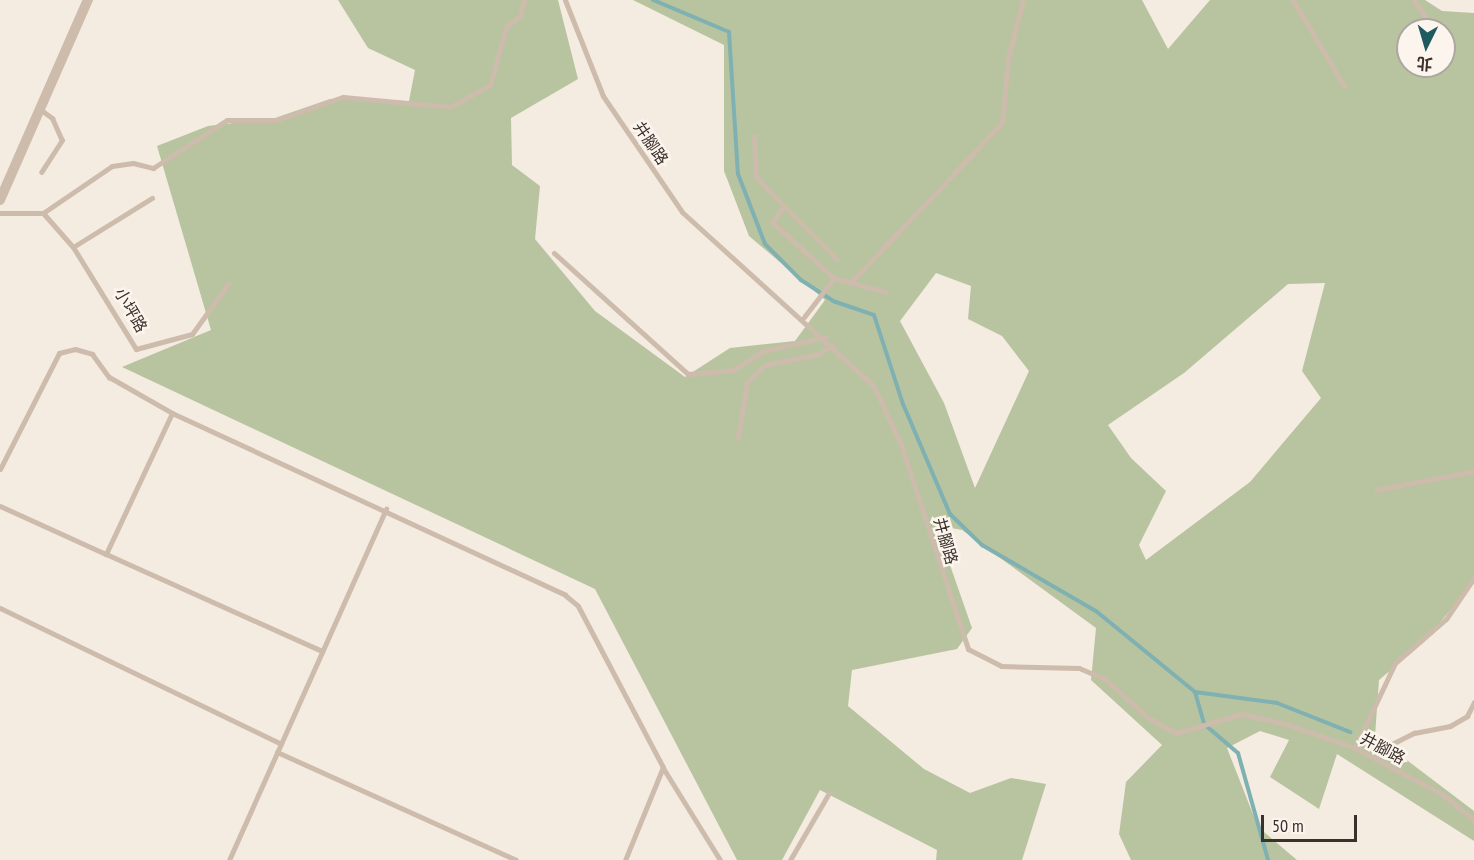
<!DOCTYPE html>
<html>
<head>
<meta charset="utf-8">
<style>
	body { margin:0 }
	#map { position:relative; width:1474px; height:860px; overflow:hidden; background:#f4ebe1; font-family:"PT Sans Narrow","Noto Sans TC",sans-serif }
	div>[style] { position:absolute }
	.green>* { inset:0; background:#b8c4a0 }
	.stream>* { height:4px; margin:-2px; padding:0 2px; transform-origin:2px; border-radius:2px; background:#7fb0b2 }
	.lane>* { height:5px; margin:-2.5px; padding:0 2.5px; transform-origin:2.5px; border-radius:2.5px; background:#cdbbac }
	.street>* { height:10px; margin:-5px; padding:0 5px; transform-origin:5px; border-radius:5px; background:#cdbbac }
	span { translate:-50% -50%; white-space:nowrap; text-align:center; line-height:1.15; -webkit-text-stroke:5px #fbf5ee; paint-order:stroke }
	.street-label { font-size:16px; color:#3b302b }
	.north { position:absolute; left:1396px; top:18px; width:60px; height:60px; box-sizing:border-box; background:#fbf5ee; border:2px solid #aea6a0; border-radius:50%; rotate:185deg; font-size:16px; font-weight:700; line-height:24px; text-align:center; color:#3b302b }
	.north::after { content:''; display:block; margin:auto; width:21px; height:27px; background:#1f5a5e; clip-path:polygon(50% 0,100% 100%,50% 72%,0 100%) }
	.scale { position:absolute; left:1261px; top:815px; width:96px; height:27px; box-sizing:border-box; border:3px solid #3b302b; border-top:0; padding-left:8px; font-size:18px; line-height:21px; white-space:nowrap; color:#3b302b; -webkit-text-stroke:4px #fbf5ee; paint-order:stroke }
</style>
</head>
<body>
<div id="map">
	<div class="green">
		<i style="clip-path:polygon(evenodd,338px 0,558px 0,578px 79px,511px 118px,512px 165px,540px 186px,535px 239px,595px 311px,685px 377px,730px 348px,795px 341px,825px 300px,749px 236px,724px 171px,724px 45px,633px 0,1142px 0,1168px 49px,1210px 0,1425px 0,1442px 11px,1474px 13px,1474px 581px,1424px 642px,1379px 680px,1375px 736px,1474px 811px,1474px 841px,1337px 754px,1319px 809px,1270px 777px,1289px 740px,1260px 731px,1227px 748px,1258px 827px,1297px 860px,1131px 860px,1119px 834px,1126px 782px,1162px 745px,1091px 680px,1096px 628px,962px 530px,936px 525px,972px 628px,957px 649px,852px 670px,848px 706px,924px 769px,970px 793px,1011px 778px,1046px 784px,1022px 860px,936px 860px,937px 850px,820px 790px,782px 860px,737px 860px,595px 589px,122px 367px,211px 330px,157px 146px,208px 126px,275px 118px,330px 99px,409px 101px,415px 70px,368px 48px,338px 0,1408px 30px,1444px 30px,1444px 66px,1408px 66px,1408px 30px,338px 0,936px 273px,971px 286px,968px 319px,1002px 336px,1029px 371px,975px 488px,944px 403px,900px 321px,936px 273px,338px 0,1325px 283px,1302px 371px,1321px 398px,1250px 482px,1146px 560px,1139px 545px,1166px 491px,1131px 458px,1108px 425px,1184px 373px,1288px 284px,1325px 283px)"></i>
	</div>
	<div class="stream">
		<i style="left:653px;top:0;width:82px;rotate:22.8deg"></i>
		<i style="left:729px;top:32px;width:142px;rotate:86.4deg"></i>
		<i style="left:738px;top:174px;width:75px;rotate:68.9deg"></i>
		<i style="left:765px;top:244px;width:51px;rotate:45deg"></i>
		<i style="left:801px;top:280px;width:38px;rotate:33deg"></i>
		<i style="left:833px;top:301px;width:43px;rotate:18.9deg"></i>
		<i style="left:874px;top:315px;width:94px;rotate:72deg"></i>
		<i style="left:903px;top:404px;width:120px;rotate:66.9deg"></i>
		<i style="left:950px;top:514px;width:45px;rotate:44.1deg"></i>
		<i style="left:982px;top:545px;width:132px;rotate:30.1deg"></i>
		<i style="left:1096px;top:611px;width:128px;rotate:39.3deg"></i>
		<i style="left:1195px;top:692px;width:33px;rotate:74deg"></i>
		<i style="left:1204px;top:724px;width:45px;rotate:40.5deg"></i>
		<i style="left:1238px;top:753px;width:111px;rotate:74.3deg"></i>
		<i style="left:1195px;top:692px;width:83px;rotate:7.6deg"></i>
		<i style="left:1277px;top:703px;width:79px;rotate:21.7deg"></i>
	</div>
	<div class="lane">
		<i style="left:565px;top:0;width:103px;rotate:68.4deg"></i>
		<i style="left:603px;top:96px;width:140px;rotate:55.7deg"></i>
		<i style="left:682px;top:212px;width:258px;rotate:42.2deg"></i>
		<i style="left:873px;top:385px;width:63px;rotate:64.7deg"></i>
		<i style="left:900px;top:442px;width:218px;rotate:71.8deg"></i>
		<i style="left:968px;top:649px;width:37px;rotate:27deg"></i>
		<i style="left:1001px;top:666px;width:78px;rotate:1.5deg"></i>
		<i style="left:1079px;top:668px;width:28px;rotate:23deg"></i>
		<i style="left:1105px;top:679px;width:57px;rotate:42.1deg"></i>
		<i style="left:1147px;top:717px;width:33px;rotate:29deg"></i>
		<i style="left:1176px;top:733px;width:69px;rotate:-16.1deg"></i>
		<i style="left:1242px;top:714px;width:45px;rotate:12.8deg"></i>
		<i style="left:1286px;top:724px;width:73px;rotate:19.2deg"></i>
		<i style="left:1355px;top:748px;width:98px;rotate:27.9deg"></i>
		<i style="left:1442px;top:794px;width:41px;rotate:39.1deg"></i>
		<i style="left:1293px;top:0;width:100px;rotate:59.3deg"></i>
		<i style="left:1414px;top:0;width:36px;rotate:56deg"></i>
		<i style="left:41px;top:110px;width:14px;rotate:36deg"></i>
		<i style="left:52px;top:118px;width:24px;rotate:66deg"></i>
		<i style="left:62px;top:140px;width:38px;rotate:123deg"></i>
		<i style="left:754px;top:136px;width:41px;rotate:87.2deg"></i>
		<i style="left:756px;top:177px;width:40px;rotate:46deg"></i>
		<i style="left:0;top:213px;width:43px"></i>
		<i style="left:43px;top:213px;width:45px;rotate:48.6deg"></i>
		<i style="left:73px;top:247px;width:120px;rotate:58.3deg"></i>
		<i style="left:136px;top:349px;width:58px;rotate:-15deg"></i>
		<i style="left:192px;top:334px;width:62px;rotate:-54.2deg"></i>
		<i style="left:43px;top:213px;width:83px;rotate:-34.3deg"></i>
		<i style="left:112px;top:166px;width:21px;rotate:-8deg"></i>
		<i style="left:133px;top:163px;width:21px;rotate:14deg"></i>
		<i style="left:153px;top:168px;width:88px;rotate:-33deg"></i>
		<i style="left:227px;top:120px;width:50px"></i>
		<i style="left:277px;top:120px;width:70px;rotate:-19.2deg"></i>
		<i style="left:343px;top:97px;width:107px;rotate:5.3deg"></i>
		<i style="left:450px;top:107px;width:46px;rotate:-28.8deg"></i>
		<i style="left:490px;top:85px;width:60px;rotate:-74.6deg"></i>
		<i style="left:506px;top:27px;width:18px;rotate:-38deg"></i>
		<i style="left:520px;top:16px;width:16px;rotate:-76deg"></i>
		<i style="left:73px;top:247px;width:93px;rotate:-31.8deg"></i>
		<i style="left:554px;top:253px;width:181px;rotate:42.1deg"></i>
		<i style="left:688px;top:374px;width:45px;rotate:-5.1deg"></i>
		<i style="left:733px;top:370px;width:36px;rotate:-32deg"></i>
		<i style="left:763px;top:351px;width:64px;rotate:-12.7deg"></i>
		<i style="left:837px;top:259px;width:75px;rotate:-135deg"></i>
		<i style="left:784px;top:206px;width:20px;rotate:127deg"></i>
		<i style="left:772px;top:222px;width:84px;rotate:42.1deg"></i>
		<i style="left:834px;top:278px;width:54px;rotate:15.1deg"></i>
		<i style="left:852px;top:281px;width:218px;rotate:-46.5deg"></i>
		<i style="left:1002px;top:123px;width:65px;rotate:-84.7deg"></i>
		<i style="left:1008px;top:58px;width:60px;rotate:-75.5deg"></i>
		<i style="left:804px;top:317px;width:49px;rotate:-52.4deg"></i>
		<i style="left:172px;top:413px;width:156px;rotate:115.1deg"></i>
		<i style="left:106px;top:554px;width:237px;rotate:24.2deg"></i>
		<i style="left:738px;top:437px;width:56px;rotate:-80.7deg"></i>
		<i style="left:747px;top:382px;width:25px;rotate:-43deg"></i>
		<i style="left:765px;top:365px;width:55px;rotate:-11.5deg"></i>
		<i style="left:819px;top:354px;width:16px;rotate:-35deg"></i>
		<i style="left:0;top:469px;width:130px;rotate:-63deg"></i>
		<i style="left:59px;top:353px;width:16px;rotate:-14deg"></i>
		<i style="left:75px;top:349px;width:18px;rotate:16deg"></i>
		<i style="left:92px;top:354px;width:29px;rotate:54deg"></i>
		<i style="left:109px;top:377px;width:73px;rotate:29.7deg"></i>
		<i style="left:172px;top:413px;width:433px;rotate:24.8deg"></i>
		<i style="left:565px;top:595px;width:17px;rotate:40deg"></i>
		<i style="left:578px;top:606px;width:182px;rotate:62.2deg"></i>
		<i style="left:663px;top:767px;width:100px;rotate:112.2deg"></i>
		<i style="left:1376px;top:490px;width:100px;rotate:-11deg"></i>
		<i style="left:0;top:506px;width:116px;rotate:24.4deg"></i>
		<i style="left:0;top:608px;width:312px;rotate:25.8deg"></i>
		<i style="left:1359px;top:737px;width:26px;rotate:28deg"></i>
		<i style="left:1355px;top:748px;width:94px;rotate:-64.8deg"></i>
		<i style="left:1395px;top:663px;width:67px;rotate:-40.8deg"></i>
		<i style="left:1446px;top:619px;width:50px;rotate:-55.7deg"></i>
		<i style="left:277px;top:752px;width:262px;rotate:24.3deg"></i>
		<i style="left:1375px;top:759px;width:12px;rotate:-55deg"></i>
		<i style="left:1382px;top:749px;width:36px;rotate:-27deg"></i>
		<i style="left:1414px;top:733px;width:37px;rotate:-11deg"></i>
		<i style="left:1450px;top:726px;width:20px;rotate:-30deg"></i>
		<i style="left:1467px;top:716px;width:16px;rotate:-63deg"></i>
		<i style="left:663px;top:768px;width:108px;rotate:58.2deg"></i>
		<i style="left:229px;top:860px;width:385px;rotate:-65.9deg"></i>
		<i style="left:790px;top:860px;width:78px;rotate:-59.8deg"></i>
	</div>
	<div class="street">
		<i style="left:0;top:200px;width:219px;rotate:-66.3deg"></i>
	</div>
	<div class="street-label">
		<span style="left:651px;top:143px;rotate:56deg">井腳路</span>
		<span style="left:131px;top:310px;rotate:60deg">小坪路</span>
		<span style="left:946px;top:541px;rotate:74deg">井腳路</span>
		<span style="left:1383px;top:748px;rotate:28deg">井腳路</span>
	</div>
	<div class="north">北</div>
	<div class="scale">50 m</div>
</div>
</body>
</html>
